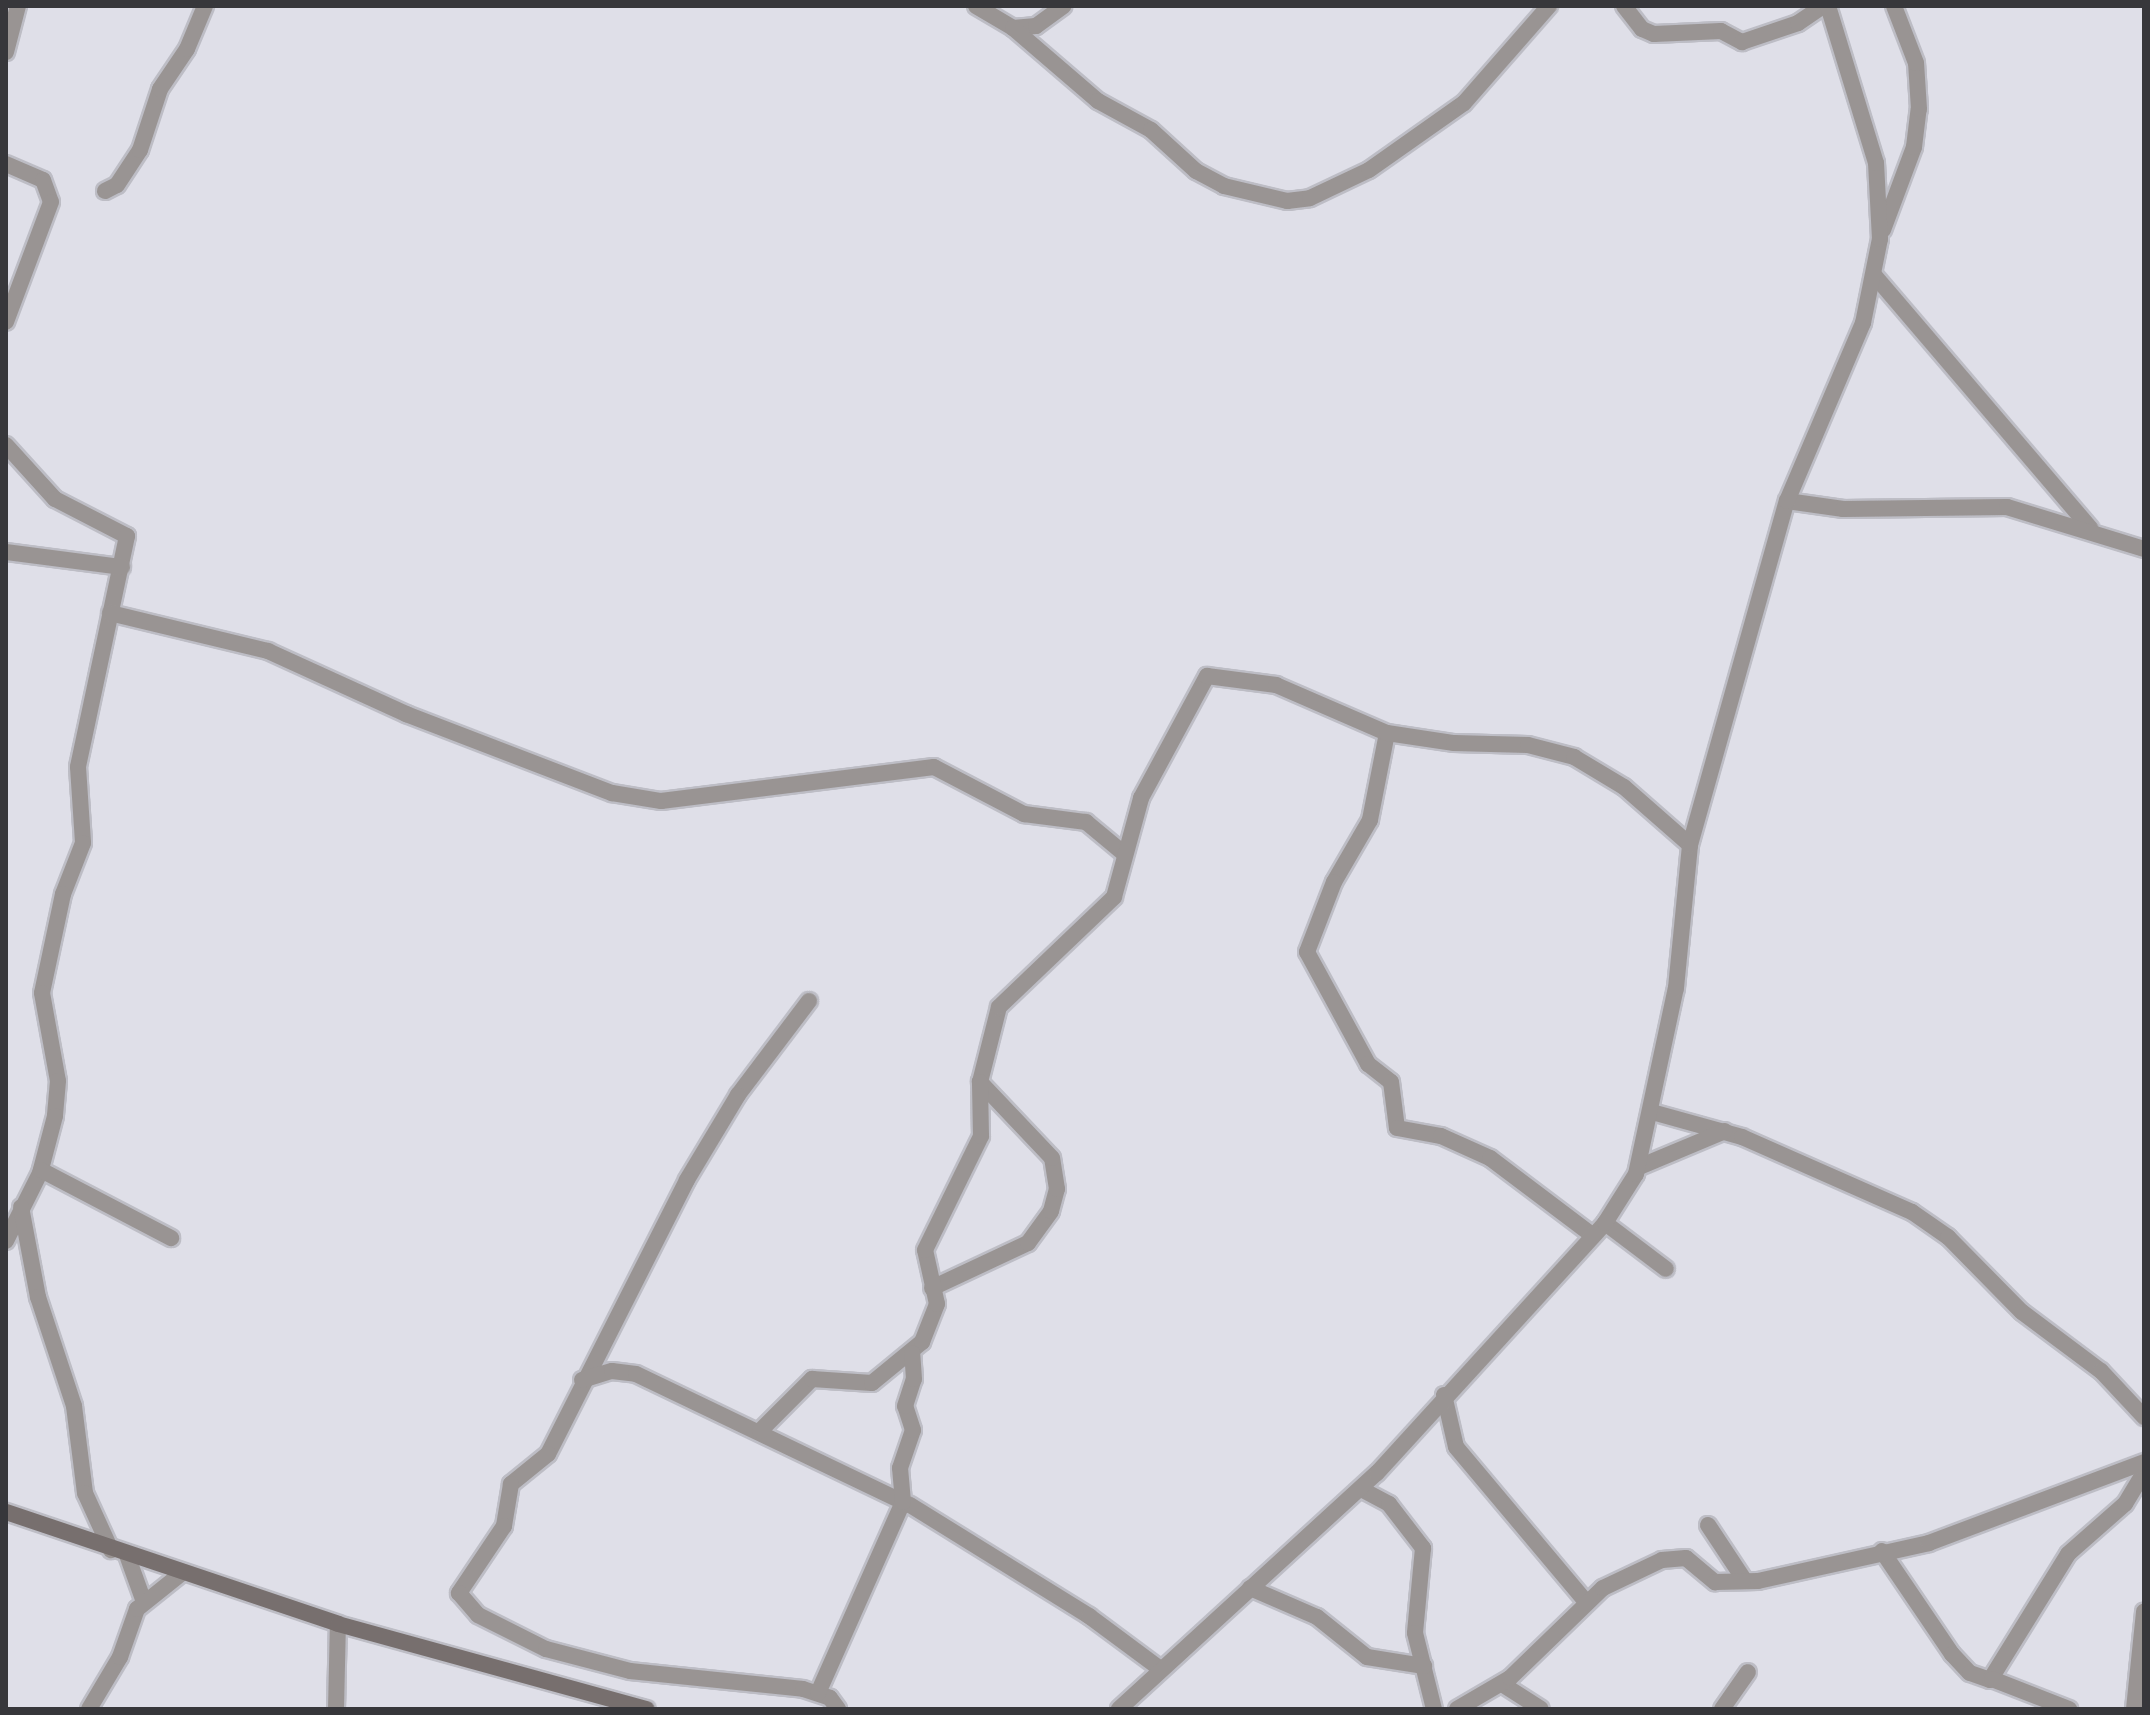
<!DOCTYPE html>
<html>
<head>
<meta charset="utf-8">
<style>
	body { margin:0 }
	#map { position:relative; width:2150px; height:1715px; overflow:hidden; background:#dfdfe8; font-family:"PT Sans Narrow",sans-serif }
	div>[style] { position:absolute }
	.roads { filter:drop-shadow(2px 0 #bdbdc5) drop-shadow(-2px 0 #bdbdc5) drop-shadow(0 2px #bdbdc5) drop-shadow(0 -2px #bdbdc5) }
	.minor>* { height:16px; margin:-8px; padding:0 8px; transform-origin:8px; border-radius:8px; background:#999493 }
	.secondary>* { height:16px; margin:-8px; padding:0 8px; transform-origin:8px; border-radius:8px; background:#776f6e }
	span { translate:-50% -50%; white-space:nowrap; text-align:center; line-height:1.15; -webkit-text-stroke:6px #dfdfe8; paint-order:stroke }
	.frame { position:absolute; inset:0; border:8px solid #37373b; pointer-events:none }
</style>
</head>
<body>
<div id="map">
	<div class="roads">
		<div class="minor">
			<i style="left:976px;top:6px;width:43px;rotate:30.7deg"></i>
			<i style="left:1013px;top:28px;width:23px;rotate:-5deg"></i>
			<i style="left:1036px;top:26px;width:34px;rotate:-36deg"></i>
			<i style="left:1624px;top:6px;width:29px;rotate:52deg"></i>
			<i style="left:1642px;top:29px;width:13px;rotate:23deg"></i>
			<i style="left:1654px;top:34px;width:67px;rotate:-2.6deg"></i>
			<i style="left:1721px;top:31px;width:24px;rotate:28deg"></i>
			<i style="left:1742px;top:42px;width:59px;rotate:-18.7deg"></i>
			<i style="left:1798px;top:23px;width:30px;rotate:-34deg"></i>
			<i style="left:1013px;top:28px;width:112px;rotate:40.7deg"></i>
			<i style="left:1098px;top:101px;width:60px;rotate:28.7deg"></i>
			<i style="left:1151px;top:130px;width:61px;rotate:42.3deg"></i>
			<i style="left:1196px;top:171px;width:32px;rotate:28deg"></i>
			<i style="left:1224px;top:186px;width:65px;rotate:13.4deg"></i>
			<i style="left:1287px;top:201px;width:23px;rotate:-7deg"></i>
			<i style="left:1310px;top:198px;width:65px;rotate:-25.4deg"></i>
			<i style="left:1369px;top:170px;width:116px;rotate:-35.2deg"></i>
			<i style="left:1464px;top:103px;width:129px;rotate:-48.8deg"></i>
			<i style="left:6px;top:52px;width:48px;rotate:-75.4deg"></i>
			<i style="left:6px;top:164px;width:40px;rotate:23.4deg"></i>
			<i style="left:43px;top:180px;width:23px;rotate:70deg"></i>
			<i style="left:51px;top:202px;width:128px;rotate:110.6deg"></i>
			<i style="left:105px;top:191px;width:13px;rotate:-27deg"></i>
			<i style="left:117px;top:185px;width:42px;rotate:-56.7deg"></i>
			<i style="left:140px;top:150px;width:64px;rotate:-71.8deg"></i>
			<i style="left:160px;top:89px;width:48px;rotate:-56deg"></i>
			<i style="left:187px;top:49px;width:47px;rotate:-67.3deg"></i>
			<i style="left:1883px;top:230px;width:89px;rotate:-69.5deg"></i>
			<i style="left:1914px;top:147px;width:38px;rotate:-83deg"></i>
			<i style="left:1919px;top:109px;width:46px;rotate:-93.7deg"></i>
			<i style="left:1916px;top:63px;width:61px;rotate:-111.1deg"></i>
			<i style="left:1874px;top:275px;width:333px;rotate:49.5deg"></i>
			<i style="left:6px;top:445px;width:73px;rotate:47.8deg"></i>
			<i style="left:55px;top:499px;width:81px;rotate:27.2deg"></i>
			<i style="left:127px;top:536px;width:236px;rotate:102deg"></i>
			<i style="left:78px;top:767px;width:76px;rotate:86.2deg"></i>
			<i style="left:83px;top:843px;width:55px;rotate:111.4deg"></i>
			<i style="left:63px;top:894px;width:101px;rotate:102deg"></i>
			<i style="left:42px;top:993px;width:89px;rotate:79.7deg"></i>
			<i style="left:58px;top:1081px;width:35px;rotate:95deg"></i>
			<i style="left:55px;top:1116px;width:59px;rotate:104.7deg"></i>
			<i style="left:40px;top:1173px;width:76px;rotate:116.6deg"></i>
			<i style="left:1787px;top:501px;width:57px;rotate:8.1deg"></i>
			<i style="left:1843px;top:509px;width:164px;rotate:-0.7deg"></i>
			<i style="left:2007px;top:507px;width:143px;rotate:17deg"></i>
			<i style="left:6px;top:552px;width:117px;rotate:7.4deg"></i>
			<i style="left:110px;top:613px;width:163px;rotate:13.5deg"></i>
			<i style="left:268px;top:651px;width:152px;rotate:24.5deg"></i>
			<i style="left:406px;top:714px;width:221px;rotate:21deg"></i>
			<i style="left:612px;top:793px;width:50px;rotate:9.3deg"></i>
			<i style="left:661px;top:801px;width:275px;rotate:-7.1deg"></i>
			<i style="left:934px;top:767px;width:102px;rotate:27.6deg"></i>
			<i style="left:1024px;top:814px;width:63px;rotate:7.4deg"></i>
			<i style="left:1086px;top:822px;width:47px;rotate:39.8deg"></i>
			<i style="left:1387px;top:733px;width:89px;rotate:101.1deg"></i>
			<i style="left:1370px;top:820px;width:72px;rotate:120.1deg"></i>
			<i style="left:1334px;top:882px;width:75px;rotate:111.1deg"></i>
			<i style="left:1307px;top:952px;width:128px;rotate:61.4deg"></i>
			<i style="left:1368px;top:1064px;width:29px;rotate:38deg"></i>
			<i style="left:1391px;top:1082px;width:46px;rotate:82.6deg"></i>
			<i style="left:1397px;top:1128px;width:45px;rotate:10.3deg"></i>
			<i style="left:1441px;top:1136px;width:54px;rotate:24.2deg"></i>
			<i style="left:1490px;top:1158px;width:128px;rotate:37deg"></i>
			<i style="left:809px;top:1001px;width:118px;rotate:127.1deg"></i>
			<i style="left:738px;top:1095px;width:99px;rotate:121deg"></i>
			<i style="left:687px;top:1180px;width:307px;rotate:116.9deg"></i>
			<i style="left:548px;top:1454px;width:48px;rotate:141deg"></i>
			<i style="left:511px;top:1484px;width:43px;rotate:99.5deg"></i>
			<i style="left:504px;top:1526px;width:81px;rotate:123.9deg"></i>
			<i style="left:459px;top:1593px;width:29px;rotate:49deg"></i>
			<i style="left:478px;top:1615px;width:76px;rotate:26.6deg"></i>
			<i style="left:546px;top:1649px;width:87px;rotate:14.7deg"></i>
			<i style="left:630px;top:1671px;width:174px;rotate:5.9deg"></i>
			<i style="left:803px;top:1689px;width:28px;rotate:18deg"></i>
			<i style="left:830px;top:1698px;width:14px;rotate:54deg"></i>
			<i style="left:1652px;top:1112px;width:93px;rotate:15.5deg"></i>
			<i style="left:1742px;top:1137px;width:186px;rotate:23.8deg"></i>
			<i style="left:1912px;top:1212px;width:44px;rotate:34.8deg"></i>
			<i style="left:1948px;top:1237px;width:105px;rotate:45.4deg"></i>
			<i style="left:2022px;top:1312px;width:99px;rotate:36.8deg"></i>
			<i style="left:2101px;top:1371px;width:63px;rotate:46.9deg"></i>
			<i style="left:1639px;top:1167px;width:93px;rotate:-22.7deg"></i>
			<i style="left:41px;top:1170px;width:147px;rotate:27.6deg"></i>
			<i style="left:21px;top:1207px;width:92px;rotate:79.3deg"></i>
			<i style="left:38px;top:1297px;width:115px;rotate:71.7deg"></i>
			<i style="left:74px;top:1406px;width:88px;rotate:82.8deg"></i>
			<i style="left:85px;top:1493px;width:63px;rotate:65.5deg"></i>
			<i style="left:1605px;top:1223px;width:76px;rotate:37deg"></i>
			<i style="left:932px;top:1288px;width:106px;rotate:-25.1deg"></i>
			<i style="left:1028px;top:1243px;width:39px;rotate:-54deg"></i>
			<i style="left:1051px;top:1211px;width:23px;rotate:-75deg"></i>
			<i style="left:1057px;top:1189px;width:31px;rotate:-99deg"></i>
			<i style="left:1052px;top:1158px;width:105px;rotate:-133.5deg"></i>
			<i style="left:980px;top:1082px;width:77px;rotate:-75.8deg"></i>
			<i style="left:999px;top:1007px;width:159px;rotate:-43.7deg"></i>
			<i style="left:1114px;top:897px;width:103px;rotate:-74.7deg"></i>
			<i style="left:1141px;top:798px;width:139px;rotate:-61.6deg"></i>
			<i style="left:1207px;top:676px;width:70px;rotate:7.4deg"></i>
			<i style="left:1276px;top:685px;width:121px;rotate:23.4deg"></i>
			<i style="left:1387px;top:733px;width:68px;rotate:8.5deg"></i>
			<i style="left:1454px;top:743px;width:74px;rotate:1.5deg"></i>
			<i style="left:1528px;top:745px;width:48px;rotate:14.6deg"></i>
			<i style="left:1574px;top:757px;width:58px;rotate:31deg"></i>
			<i style="left:1624px;top:787px;width:88px;rotate:41.3deg"></i>
			<i style="left:582px;top:1380px;width:31px;rotate:-17deg"></i>
			<i style="left:612px;top:1371px;width:24px;rotate:7deg"></i>
			<i style="left:636px;top:1374px;width:304px;rotate:25.6deg"></i>
			<i style="left:910px;top:1505px;width:211px;rotate:31.8deg"></i>
			<i style="left:1089px;top:1616px;width:87px;rotate:36.6deg"></i>
			<i style="left:1444px;top:1395px;width:53px;rotate:77deg"></i>
			<i style="left:1456px;top:1447px;width:201px;rotate:50deg"></i>
			<i style="left:760px;top:1431px;width:74px;rotate:-45deg"></i>
			<i style="left:812px;top:1379px;width:60px;rotate:3.8deg"></i>
			<i style="left:872px;top:1383px;width:65px;rotate:-39.4deg"></i>
			<i style="left:922px;top:1342px;width:41px;rotate:-68.5deg"></i>
			<i style="left:937px;top:1304px;width:55px;rotate:-102.5deg"></i>
			<i style="left:925px;top:1250px;width:127px;rotate:-63.8deg"></i>
			<i style="left:981px;top:1136px;width:54px;rotate:-91.1deg"></i>
			<i style="left:1361px;top:1489px;width:32px;rotate:28deg"></i>
			<i style="left:1389px;top:1504px;width:56px;rotate:52.3deg"></i>
			<i style="left:1423px;top:1548px;width:85px;rotate:95.4deg"></i>
			<i style="left:1415px;top:1633px;width:78px;rotate:76deg"></i>
			<i style="left:1708px;top:1525px;width:67px;rotate:56.5deg"></i>
			<i style="left:1882px;top:1551px;width:125px;rotate:55.8deg"></i>
			<i style="left:1952px;top:1654px;width:26px;rotate:47deg"></i>
			<i style="left:1970px;top:1673px;width:21px;rotate:19deg"></i>
			<i style="left:1990px;top:1680px;width:148px;rotate:-58.2deg"></i>
			<i style="left:2068px;top:1554px;width:76px;rotate:-41.3deg"></i>
			<i style="left:2125px;top:1504px;width:37px;rotate:-59deg"></i>
			<i style="left:127px;top:1555px;width:50px;rotate:70.1deg"></i>
			<i style="left:1250px;top:1588px;width:73px;rotate:23.4deg"></i>
			<i style="left:1317px;top:1617px;width:64px;rotate:38.7deg"></i>
			<i style="left:1367px;top:1657px;width:58px;rotate:9deg"></i>
			<i style="left:1992px;top:1679px;width:83px;rotate:21.3deg"></i>
			<i style="left:1502px;top:1684px;width:46px;rotate:32.7deg"></i>
			<i style="left:818px;top:1693px;width:209px;rotate:-66deg"></i>
			<i style="left:903px;top:1502px;width:34px;rotate:-95deg"></i>
			<i style="left:900px;top:1468px;width:40px;rotate:-71.1deg"></i>
			<i style="left:913px;top:1430px;width:25px;rotate:-108deg"></i>
			<i style="left:905px;top:1406px;width:28px;rotate:-72deg"></i>
			<i style="left:914px;top:1379px;width:26px;rotate:-94deg"></i>
			<i style="left:89px;top:1709px;width:61px;rotate:-59.2deg"></i>
			<i style="left:120px;top:1657px;width:51px;rotate:-70.5deg"></i>
			<i style="left:137px;top:1609px;width:58px;rotate:-38.7deg"></i>
			<i style="left:336px;top:1709px;width:85px;rotate:-88.7deg"></i>
			<i style="left:1119px;top:1709px;width:350px;rotate:-42.5deg"></i>
			<i style="left:1377px;top:1473px;width:338px;rotate:-47.6deg"></i>
			<i style="left:1605px;top:1223px;width:58px;rotate:-57.7deg"></i>
			<i style="left:1636px;top:1174px;width:190px;rotate:-77.9deg"></i>
			<i style="left:1676px;top:988px;width:144px;rotate:-84.4deg"></i>
			<i style="left:1690px;top:845px;width:357px;rotate:-74.3deg"></i>
			<i style="left:1787px;top:501px;width:194px;rotate:-66.9deg"></i>
			<i style="left:1863px;top:323px;width:86px;rotate:-78.6deg"></i>
			<i style="left:1880px;top:239px;width:76px;rotate:-93deg"></i>
			<i style="left:1876px;top:163px;width:164px;rotate:-107deg"></i>
			<i style="left:1457px;top:1709px;width:61px;rotate:-30.3deg"></i>
			<i style="left:1510px;top:1678px;width:129px;rotate:-44.1deg"></i>
			<i style="left:1603px;top:1588px;width:65px;rotate:-25.4deg"></i>
			<i style="left:1662px;top:1560px;width:24px;rotate:-5deg"></i>
			<i style="left:1686px;top:1558px;width:38px;rotate:40deg"></i>
			<i style="left:1715px;top:1582px;width:43px;rotate:-1.3deg"></i>
			<i style="left:1758px;top:1581px;width:175px;rotate:-12.5deg"></i>
			<i style="left:1929px;top:1543px;width:230px;rotate:-20.6deg"></i>
			<i style="left:1722px;top:1709px;width:45px;rotate:-54.9deg"></i>
			<i style="left:2134px;top:1709px;width:98px;rotate:-84.1deg"></i>
		</div>
		<div class="secondary">
			<i style="left:6px;top:1512px;width:350px;rotate:18.6deg"></i>
			<i style="left:338px;top:1624px;width:320px;rotate:15.4deg"></i>
		</div>
	</div>
	<div class="frame"></div>
</div>
</body>
</html>
